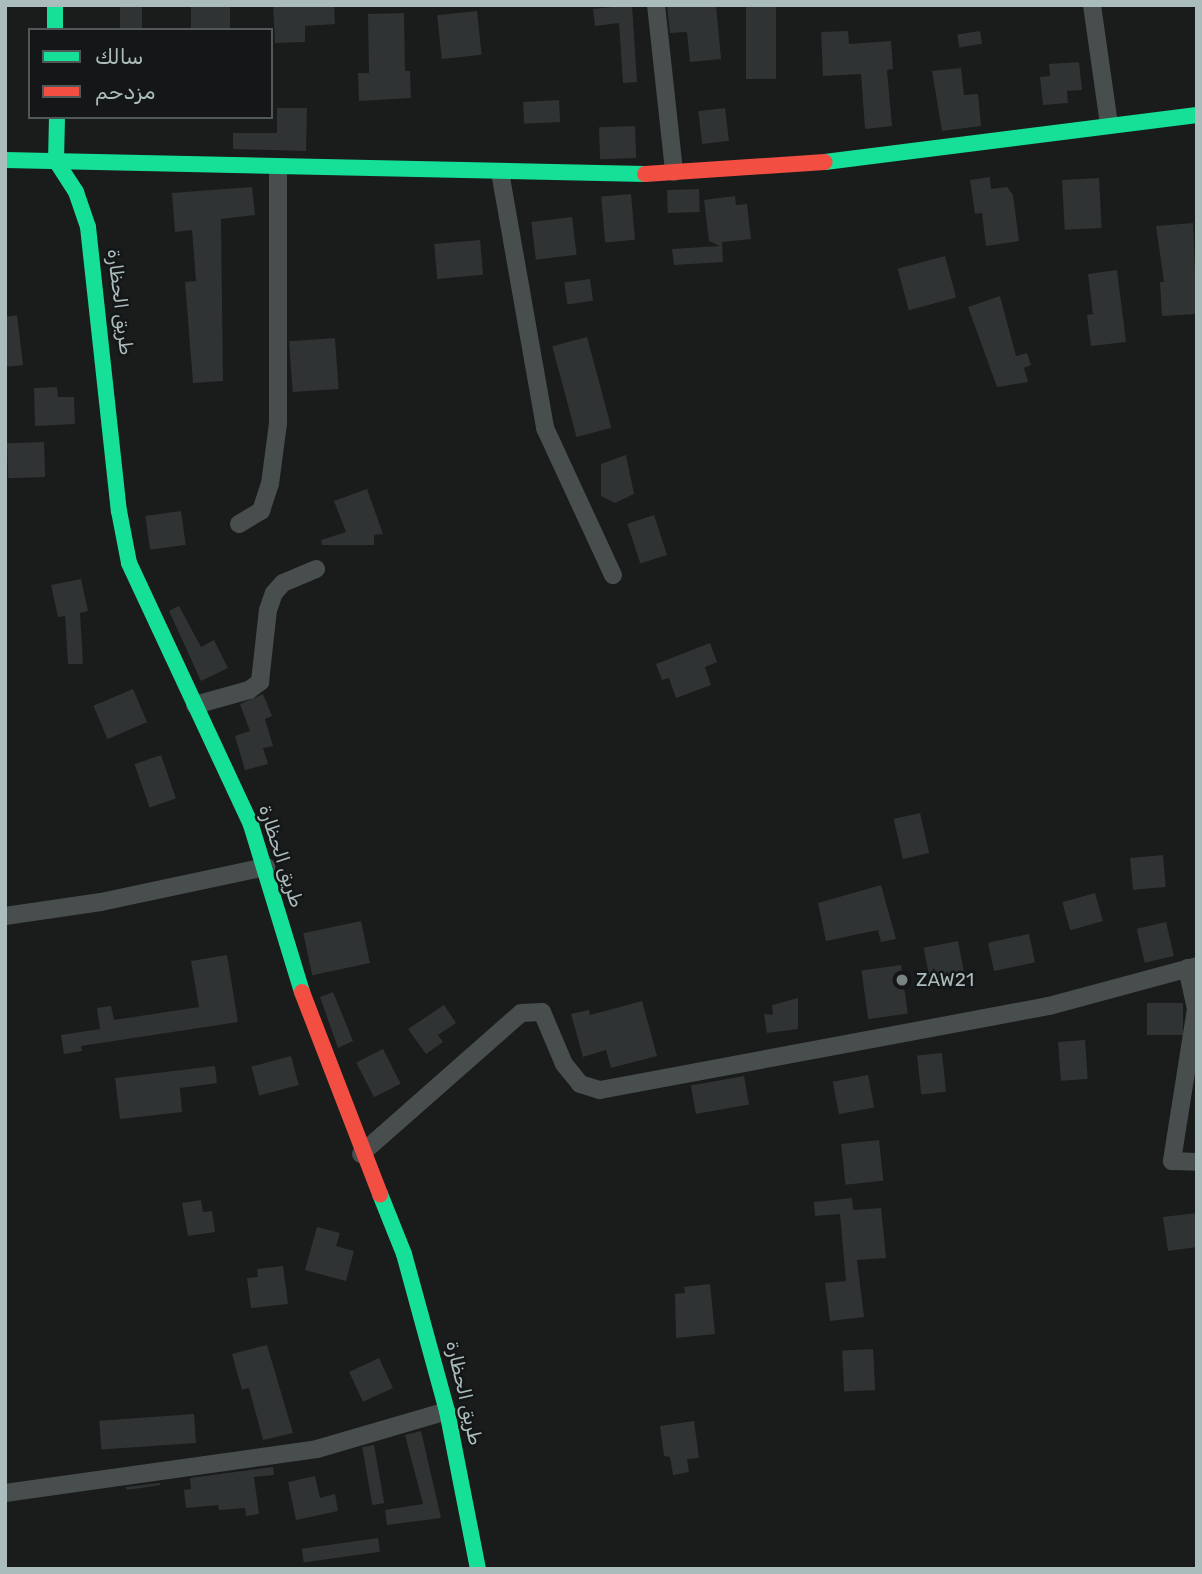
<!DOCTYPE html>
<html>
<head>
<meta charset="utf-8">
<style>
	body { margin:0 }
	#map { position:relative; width:1202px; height:1574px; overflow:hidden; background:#1a1b1b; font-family:Rubik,"Noto Sans Arabic",sans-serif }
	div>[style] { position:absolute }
	.building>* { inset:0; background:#303333; transform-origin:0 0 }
	.street>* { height:18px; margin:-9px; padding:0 9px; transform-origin:9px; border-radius:9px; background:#484d4e }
	.fast>* { height:16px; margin:-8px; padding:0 8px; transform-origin:8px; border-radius:8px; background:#16e098 }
	.jam>* { height:16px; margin:-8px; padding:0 8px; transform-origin:8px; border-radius:8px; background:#f24e42 }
	.dots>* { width:19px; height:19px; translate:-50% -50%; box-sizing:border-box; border:4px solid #141617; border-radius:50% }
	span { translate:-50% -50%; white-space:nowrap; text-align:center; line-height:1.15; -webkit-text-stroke:5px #141617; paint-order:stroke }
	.street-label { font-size:19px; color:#abbcbc }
	.poi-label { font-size:19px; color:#abbcbc }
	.left { translate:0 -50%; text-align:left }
	.frame { position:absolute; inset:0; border:7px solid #abbcbc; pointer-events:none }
	.legend { position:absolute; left:28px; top:28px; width:245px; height:91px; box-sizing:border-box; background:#141617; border:2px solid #505859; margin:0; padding:9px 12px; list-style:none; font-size:21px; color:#abbcbc }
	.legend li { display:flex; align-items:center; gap:14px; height:35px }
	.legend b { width:35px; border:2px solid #505859 }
</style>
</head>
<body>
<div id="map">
	<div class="building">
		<i style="left:120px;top:5px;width:22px;height:25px"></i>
		<i style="left:191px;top:5px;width:39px;height:25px"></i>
		<i style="clip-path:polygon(273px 5px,334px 5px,335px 24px,305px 26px,305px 42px,275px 43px)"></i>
		<i style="clip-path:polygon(632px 5px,637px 82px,623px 83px,619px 23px,595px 26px,593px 9px)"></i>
		<i style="clip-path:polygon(667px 5px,716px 5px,721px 59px,690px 62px,687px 32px,670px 33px)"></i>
		<i style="left:746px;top:5px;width:30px;height:74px"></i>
		<i style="left:477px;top:11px;width:44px;height:40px;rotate:84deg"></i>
		<i style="clip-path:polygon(404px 13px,405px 71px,410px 71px,411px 98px,359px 101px,358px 73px,369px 73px,368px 14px)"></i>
		<i style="clip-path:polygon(848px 31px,849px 44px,891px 41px,893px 69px,887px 70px,892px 126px,865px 129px,861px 74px,823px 76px,821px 32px)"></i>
		<i style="left:980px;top:31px;width:13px;height:23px;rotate:81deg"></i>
		<i style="clip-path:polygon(1079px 62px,1082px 90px,1067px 91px,1068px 103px,1043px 105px,1040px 77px,1050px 76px,1049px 64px)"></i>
		<i style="clip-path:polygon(961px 68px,964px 95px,978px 94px,981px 126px,942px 131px,932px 71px)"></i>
		<i style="left:559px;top:100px;width:22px;height:36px;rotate:87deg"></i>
		<i style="clip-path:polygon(277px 108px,307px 108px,306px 151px,233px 149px,233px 133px,277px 133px)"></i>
		<i style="left:725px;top:108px;width:33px;height:27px;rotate:83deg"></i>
		<i style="left:635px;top:126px;width:32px;height:36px;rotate:88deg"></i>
		<i style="clip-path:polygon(990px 177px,991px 189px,1007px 187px,1013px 195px,1019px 241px,986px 246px,982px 213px,975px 214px,970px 180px)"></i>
		<i style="left:1099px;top:178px;width:50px;height:37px;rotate:87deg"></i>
		<i style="clip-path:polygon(252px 187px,255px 215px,221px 219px,223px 381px,193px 383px,185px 282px,196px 281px,192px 230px,175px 232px,172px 193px)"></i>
		<i style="left:699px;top:189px;width:23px;height:32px;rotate:88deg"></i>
		<i style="left:631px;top:194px;width:46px;height:30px;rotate:85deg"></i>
		<i style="clip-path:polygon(735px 196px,736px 205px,747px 204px,751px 239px,722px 242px,723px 262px,674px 265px,672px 249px,720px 246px,709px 241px,704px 200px)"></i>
		<i style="left:572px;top:217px;width:38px;height:41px;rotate:83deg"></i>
		<i style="clip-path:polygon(1193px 223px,1197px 314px,1162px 316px,1160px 282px,1164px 282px,1156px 226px)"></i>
		<i style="left:480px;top:240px;width:35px;height:46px;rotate:85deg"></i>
		<i style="left:945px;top:256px;width:43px;height:49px;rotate:75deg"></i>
		<i style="clip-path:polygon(1117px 270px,1126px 342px,1091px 346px,1087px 315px,1093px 314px,1088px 274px)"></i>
		<i style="left:590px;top:279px;width:22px;height:26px;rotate:82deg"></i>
		<i style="clip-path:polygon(1000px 296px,1016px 356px,1027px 353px,1031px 365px,1024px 368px,1028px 382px,997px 387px,968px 307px)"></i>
		<i style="clip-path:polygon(17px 315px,23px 365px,5px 367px,5px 317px)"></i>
		<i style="left:587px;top:337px;width:94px;height:36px;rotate:75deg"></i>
		<i style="left:335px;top:338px;width:51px;height:46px;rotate:86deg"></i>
		<i style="clip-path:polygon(57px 387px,58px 397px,74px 397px,75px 424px,35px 426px,34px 388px)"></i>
		<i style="left:44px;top:442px;width:35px;height:37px;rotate:88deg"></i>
		<i style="clip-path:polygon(626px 455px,634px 494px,615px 503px,601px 496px,601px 464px)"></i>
		<i style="clip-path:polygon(367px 489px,383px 534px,374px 535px,374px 545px,322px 545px,321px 540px,346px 532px,334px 501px)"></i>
		<i style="left:181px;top:511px;width:34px;height:36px;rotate:82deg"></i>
		<i style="left:654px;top:515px;width:42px;height:28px;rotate:72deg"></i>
		<i style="clip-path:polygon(81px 579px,88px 611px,80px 613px,83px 664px,68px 664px,65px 616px,58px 617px,51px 585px)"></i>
		<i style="clip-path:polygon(179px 606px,201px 647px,214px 640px,228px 668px,201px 681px,169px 611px)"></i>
		<i style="clip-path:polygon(710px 643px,717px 662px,705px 667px,711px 685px,676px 698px,669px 678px,662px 680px,656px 664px)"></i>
		<i style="left:133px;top:689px;width:36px;height:43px;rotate:67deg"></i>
		<i style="clip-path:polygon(263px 694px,272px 716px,265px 719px,273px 746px,263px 748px,268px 764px,245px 770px,235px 736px,250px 731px,240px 704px)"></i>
		<i style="left:161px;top:755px;width:46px;height:28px;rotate:71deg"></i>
		<i style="left:920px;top:813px;width:41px;height:27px;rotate:77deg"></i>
		<i style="left:1163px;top:855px;width:32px;height:33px;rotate:85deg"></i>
		<i style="clip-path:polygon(881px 885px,896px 939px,881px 942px,878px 930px,826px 941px,818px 903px)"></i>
		<i style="left:1095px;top:893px;width:29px;height:34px;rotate:74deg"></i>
		<i style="left:361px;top:921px;width:43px;height:59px;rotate:78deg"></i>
		<i style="left:1166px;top:922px;width:35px;height:30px;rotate:77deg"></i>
		<i style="left:1029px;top:934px;width:29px;height:42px;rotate:78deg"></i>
		<i style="left:958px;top:941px;width:31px;height:35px;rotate:79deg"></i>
		<i style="clip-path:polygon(227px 955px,238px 1022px,81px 1046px,82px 1051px,64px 1054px,61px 1035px,100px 1029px,97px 1008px,111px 1006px,114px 1020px,199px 1007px,191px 961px)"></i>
		<i style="left:901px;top:965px;width:49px;height:40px;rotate:82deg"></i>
		<i style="clip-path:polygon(333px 992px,353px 1041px,338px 1048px,320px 997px)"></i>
		<i style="clip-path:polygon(798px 998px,798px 1029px,767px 1033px,764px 1014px,773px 1015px,772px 1005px)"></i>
		<i style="clip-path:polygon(642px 1001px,657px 1056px,611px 1068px,606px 1050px,583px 1057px,571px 1014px,589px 1010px,590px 1015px)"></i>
		<i style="left:1147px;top:1003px;width:36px;height:32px"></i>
		<i style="clip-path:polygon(444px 1005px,456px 1023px,438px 1035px,443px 1042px,426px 1054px,408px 1029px)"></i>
		<i style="left:1085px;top:1040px;width:39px;height:27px;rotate:86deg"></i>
		<i style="left:383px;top:1049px;width:39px;height:30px;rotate:63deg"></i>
		<i style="left:942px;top:1053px;width:39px;height:25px;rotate:84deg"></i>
		<i style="left:291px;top:1056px;width:30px;height:41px;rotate:75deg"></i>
		<i style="clip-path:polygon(215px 1066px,217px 1083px,180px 1088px,182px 1112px,120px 1119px,115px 1078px)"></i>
		<i style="left:868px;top:1075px;width:33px;height:36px;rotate:79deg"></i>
		<i style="left:744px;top:1076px;width:29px;height:54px;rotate:80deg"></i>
		<i style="left:879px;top:1140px;width:41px;height:38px;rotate:84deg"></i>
		<i style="clip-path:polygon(852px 1198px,853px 1210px,881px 1208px,886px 1258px,857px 1260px,864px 1317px,830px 1321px,825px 1283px,846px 1281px,840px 1214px,815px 1216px,814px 1202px)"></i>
		<i style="clip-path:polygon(201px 1200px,203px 1212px,212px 1211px,215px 1232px,188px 1236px,182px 1203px)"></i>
		<i style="clip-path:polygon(1197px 1213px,1197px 1247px,1168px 1251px,1163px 1217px)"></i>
		<i style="clip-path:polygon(317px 1227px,340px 1233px,336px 1246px,354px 1251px,346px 1281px,305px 1270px)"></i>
		<i style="clip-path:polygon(283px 1266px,288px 1304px,251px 1308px,247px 1278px,258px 1277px,257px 1269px)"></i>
		<i style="clip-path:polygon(710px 1284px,715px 1334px,676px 1338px,675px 1294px,685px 1293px,684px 1287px)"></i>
		<i style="clip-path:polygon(267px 1345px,293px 1433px,263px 1440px,249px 1388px,242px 1390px,232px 1354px)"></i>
		<i style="left:873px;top:1349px;width:41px;height:31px;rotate:87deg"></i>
		<i style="left:379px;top:1358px;width:33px;height:33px;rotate:65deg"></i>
		<i style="left:194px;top:1414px;width:29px;height:95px;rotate:86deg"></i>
		<i style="clip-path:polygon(694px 1421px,699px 1458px,687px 1459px,689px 1472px,673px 1475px,670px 1457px,664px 1456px,660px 1426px)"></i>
		<i style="clip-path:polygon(421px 1431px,441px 1518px,387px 1525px,385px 1510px,423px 1504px,405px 1435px)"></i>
		<i style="left:374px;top:1445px;width:59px;height:12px;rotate:80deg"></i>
		<i style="clip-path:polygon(273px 1467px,274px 1475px,254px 1477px,259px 1514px,246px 1516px,245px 1508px,219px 1510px,218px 1505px,186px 1508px,184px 1490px,191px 1489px,190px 1478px)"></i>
		<i style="clip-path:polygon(315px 1476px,320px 1498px,335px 1494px,338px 1511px,296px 1520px,288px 1482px)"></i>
		<i style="clip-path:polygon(160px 1483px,160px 1485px,127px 1490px,126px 1487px)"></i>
		<i style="left:378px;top:1538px;width:14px;height:77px;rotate:82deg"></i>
	</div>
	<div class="street">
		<i style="left:656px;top:5px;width:168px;rotate:83.8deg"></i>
		<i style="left:1092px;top:5px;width:121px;rotate:81.9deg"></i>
		<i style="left:500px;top:172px;width:260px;rotate:80deg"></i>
		<i style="left:545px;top:428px;width:162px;rotate:65.2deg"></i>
		<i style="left:239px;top:524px;width:26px;rotate:-31deg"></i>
		<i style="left:261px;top:511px;width:28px;rotate:-72deg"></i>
		<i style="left:270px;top:484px;width:62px;rotate:-82.5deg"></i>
		<i style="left:278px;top:423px;width:256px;rotate:-90deg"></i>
		<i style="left:195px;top:705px;width:56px;rotate:-15.5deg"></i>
		<i style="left:249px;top:690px;width:14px;rotate:-36deg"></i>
		<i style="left:260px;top:682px;width:72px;rotate:-83.7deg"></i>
		<i style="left:268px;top:610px;width:18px;rotate:-71deg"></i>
		<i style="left:274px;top:593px;width:13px;rotate:-48deg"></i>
		<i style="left:283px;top:583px;width:36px;rotate:-23deg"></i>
		<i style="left:5px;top:916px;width:97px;rotate:-8.3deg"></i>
		<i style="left:101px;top:902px;width:169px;rotate:-12deg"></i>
		<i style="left:1187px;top:968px;width:42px;rotate:77.6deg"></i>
		<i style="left:1196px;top:1009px;width:154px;rotate:99deg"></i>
		<i style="left:1172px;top:1161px;width:25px;rotate:2deg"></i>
		<i style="left:361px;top:1154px;width:213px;rotate:-41.4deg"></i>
		<i style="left:521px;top:1013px;width:21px;rotate:-3deg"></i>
		<i style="left:542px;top:1012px;width:56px;rotate:67.1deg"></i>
		<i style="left:564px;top:1064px;width:26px;rotate:51deg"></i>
		<i style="left:580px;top:1084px;width:21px;rotate:17deg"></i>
		<i style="left:600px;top:1090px;width:457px;rotate:-10.6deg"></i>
		<i style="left:1049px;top:1006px;width:153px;rotate:-15.1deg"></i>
		<i style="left:5px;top:1493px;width:315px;rotate:-8deg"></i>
		<i style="left:317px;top:1449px;width:135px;rotate:-16.3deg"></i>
	</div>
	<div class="fast">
		<i style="left:55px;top:5px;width:25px;rotate:90deg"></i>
		<i style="left:57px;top:117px;width:44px;rotate:91.3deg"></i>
		<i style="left:56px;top:161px;width:37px;rotate:57deg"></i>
		<i style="left:76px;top:192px;width:37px;rotate:71deg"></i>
		<i style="left:88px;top:227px;width:286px;rotate:83.8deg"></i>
		<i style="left:119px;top:511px;width:53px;rotate:79.1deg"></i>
		<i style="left:129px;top:563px;width:289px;rotate:65deg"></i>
		<i style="left:251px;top:825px;width:175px;rotate:73deg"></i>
		<i style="left:5px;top:160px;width:640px;rotate:1.25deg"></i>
		<i style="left:825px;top:162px;width:375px;rotate:-7.2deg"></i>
		<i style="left:380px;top:1194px;width:65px;rotate:68.2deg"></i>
		<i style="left:404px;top:1254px;width:163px;rotate:74.7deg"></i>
		<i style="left:447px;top:1411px;width:161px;rotate:78.9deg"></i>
	</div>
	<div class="jam">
		<i style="left:645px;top:174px;width:180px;rotate:-3.8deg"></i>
		<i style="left:302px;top:992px;width:217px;rotate:68.9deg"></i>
	</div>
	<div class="dots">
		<i style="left:902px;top:980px;background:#788484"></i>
	</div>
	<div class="street-label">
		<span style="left:120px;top:302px;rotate:83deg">طريق الحظارة</span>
		<span style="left:281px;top:856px;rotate:72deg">طريق الحظارة</span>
		<span style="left:464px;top:1393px;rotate:77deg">طريق الحظارة</span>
	</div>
	<div class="poi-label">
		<span class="left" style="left:916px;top:980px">ZAW21</span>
	</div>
	<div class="frame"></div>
	<ul class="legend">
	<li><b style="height:9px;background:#16e098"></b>سالك</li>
	<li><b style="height:9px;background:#f24e42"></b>مزدحم</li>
	</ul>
</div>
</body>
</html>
